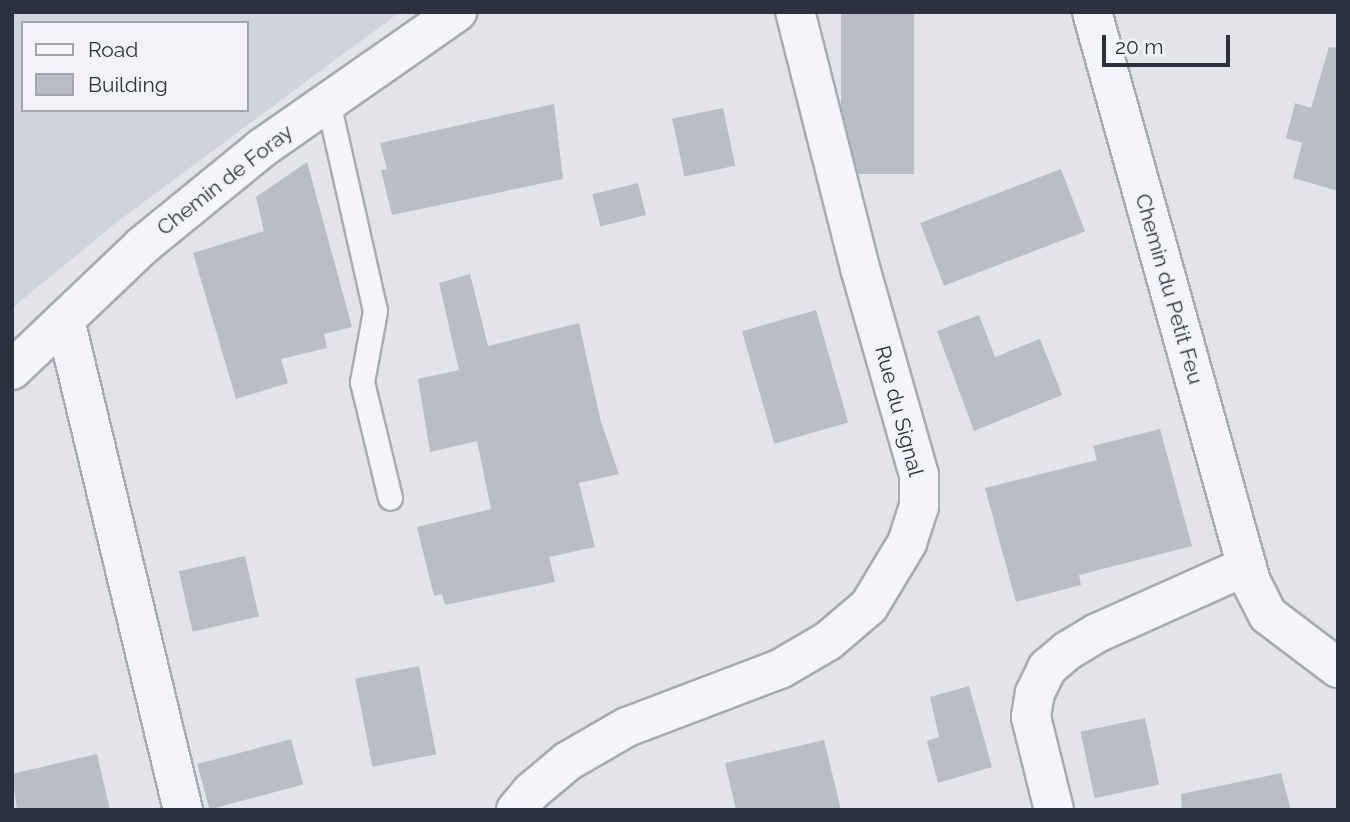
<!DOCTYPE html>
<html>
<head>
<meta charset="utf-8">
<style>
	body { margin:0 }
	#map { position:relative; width:1350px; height:822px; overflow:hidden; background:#e2e4e9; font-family:Raleway,sans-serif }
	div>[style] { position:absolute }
	.built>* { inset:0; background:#d0d3db }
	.building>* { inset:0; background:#b9bdc5; transform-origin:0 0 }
	.roads { filter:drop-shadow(2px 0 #a7abb3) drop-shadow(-2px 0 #a7abb3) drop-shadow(0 2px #a7abb3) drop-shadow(0 -2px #a7abb3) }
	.lane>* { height:23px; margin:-11.5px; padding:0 11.5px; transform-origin:11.5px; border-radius:11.5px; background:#f4f5f8 }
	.street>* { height:38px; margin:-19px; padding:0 19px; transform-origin:19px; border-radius:19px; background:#f4f5f8 }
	span { translate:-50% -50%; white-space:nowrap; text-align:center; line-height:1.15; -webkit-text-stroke:5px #f1f3f7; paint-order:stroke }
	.street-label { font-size:21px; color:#2b313f }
	.frame { position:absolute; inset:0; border:14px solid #2b313f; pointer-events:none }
	.legend { position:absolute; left:21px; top:21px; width:228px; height:91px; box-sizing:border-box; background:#f1f3f7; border:2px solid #a2a5ad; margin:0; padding:9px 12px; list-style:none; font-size:21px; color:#2b313f }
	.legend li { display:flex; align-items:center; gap:14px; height:35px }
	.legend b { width:35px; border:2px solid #a2a5ad }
	.scale { position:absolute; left:1102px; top:35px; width:128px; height:32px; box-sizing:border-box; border:4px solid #2b313f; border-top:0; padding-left:9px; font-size:21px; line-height:24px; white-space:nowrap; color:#2b313f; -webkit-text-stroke:5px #f1f3f7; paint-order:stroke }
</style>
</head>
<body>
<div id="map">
	<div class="built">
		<i style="clip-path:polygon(evenodd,12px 12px,400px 12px,117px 222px,12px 308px,12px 12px,23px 23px,247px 23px,247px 110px,23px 110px,23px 23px)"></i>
	</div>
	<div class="building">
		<i style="left:841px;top:12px;width:73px;height:162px"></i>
		<i style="clip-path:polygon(1329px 47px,1338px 48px,1338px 191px,1293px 178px,1302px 143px,1286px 138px,1295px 103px,1311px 108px)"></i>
		<i style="clip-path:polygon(554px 104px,563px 179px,392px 215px,381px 170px,387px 169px,380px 143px)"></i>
		<i style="left:723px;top:108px;width:59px;height:52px;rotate:78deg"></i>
		<i style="clip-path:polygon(307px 162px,352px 327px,324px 334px,327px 348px,281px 359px,288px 383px,236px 399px,193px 253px,264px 231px,256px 197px)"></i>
		<i style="left:1061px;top:169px;width:67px;height:151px;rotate:69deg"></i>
		<i style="left:638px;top:183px;width:33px;height:47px;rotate:76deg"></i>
		<i style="clip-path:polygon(470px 274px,488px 346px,579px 323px,601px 422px,619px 474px,579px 483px,595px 547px,549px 557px,555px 582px,445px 605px,442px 594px,434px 596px,417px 527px,491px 509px,477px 441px,430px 452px,418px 379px,459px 370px,439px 283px)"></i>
		<i style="left:816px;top:310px;width:117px;height:77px;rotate:74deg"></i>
		<i style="clip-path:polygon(979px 315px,995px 357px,1040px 339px,1062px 395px,974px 431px,937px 331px)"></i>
		<i style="clip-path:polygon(1160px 429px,1192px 546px,1079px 575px,1081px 585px,1016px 602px,985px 488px,1097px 460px,1093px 446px)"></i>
		<i style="left:245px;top:556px;width:62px;height:68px;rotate:77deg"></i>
		<i style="left:419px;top:666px;width:90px;height:65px;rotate:79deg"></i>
		<i style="clip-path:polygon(969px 686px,992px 767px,938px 783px,927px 741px,939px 737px,930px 697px)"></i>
		<i style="left:1145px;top:718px;width:68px;height:66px;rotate:78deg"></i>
		<i style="left:291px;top:739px;width:47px;height:97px;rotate:75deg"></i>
		<i style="clip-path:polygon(824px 740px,841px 810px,736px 810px,725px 763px)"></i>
		<i style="clip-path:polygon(97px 754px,110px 810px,17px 810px,12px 774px)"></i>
		<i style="clip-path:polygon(1281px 773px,1291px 810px,1182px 810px,1181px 794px)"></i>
	</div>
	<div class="roads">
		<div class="lane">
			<i style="left:328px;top:102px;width:214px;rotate:77.3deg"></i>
			<i style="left:375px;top:311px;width:72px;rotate:100.4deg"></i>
			<i style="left:362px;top:382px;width:119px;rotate:76.4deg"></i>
		</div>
		<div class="street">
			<i style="left:1092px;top:12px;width:592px;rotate:74.41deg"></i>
			<i style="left:1251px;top:582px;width:37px;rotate:63deg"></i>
			<i style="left:1268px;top:615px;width:88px;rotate:37.1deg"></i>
			<i style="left:65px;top:320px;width:504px;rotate:76.46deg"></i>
			<i style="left:12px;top:370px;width:180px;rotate:-43.6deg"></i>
			<i style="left:142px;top:246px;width:155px;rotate:-39.2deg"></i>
			<i style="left:262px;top:148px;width:238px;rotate:-34.9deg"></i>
			<i style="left:516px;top:810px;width:23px;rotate:-50deg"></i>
			<i style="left:531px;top:792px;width:48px;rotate:-40deg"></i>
			<i style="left:568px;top:761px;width:68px;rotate:-30deg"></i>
			<i style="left:627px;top:727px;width:164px;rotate:-20.8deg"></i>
			<i style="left:780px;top:669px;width:56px;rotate:-30.3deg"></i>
			<i style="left:828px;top:641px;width:54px;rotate:-40.5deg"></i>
			<i style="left:869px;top:606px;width:74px;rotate:-58.9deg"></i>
			<i style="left:907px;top:543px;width:38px;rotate:-72deg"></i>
			<i style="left:919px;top:507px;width:32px;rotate:-90deg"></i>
			<i style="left:919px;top:475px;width:215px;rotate:-105.9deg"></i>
			<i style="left:860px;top:268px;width:264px;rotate:-104.2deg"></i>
			<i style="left:1054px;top:810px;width:96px;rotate:-103.9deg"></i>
			<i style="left:1031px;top:717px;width:24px;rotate:-81deg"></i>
			<i style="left:1035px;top:693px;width:28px;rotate:-64deg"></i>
			<i style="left:1047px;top:668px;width:26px;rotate:-40deg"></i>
			<i style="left:1067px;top:651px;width:35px;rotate:-31deg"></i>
			<i style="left:1097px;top:633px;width:164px;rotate:-24.1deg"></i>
		</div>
	</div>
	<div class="street-label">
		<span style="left:225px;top:180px;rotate:-38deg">Chemin de Foray</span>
		<span style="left:1169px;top:289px;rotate:74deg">Chemin du Petit Feu</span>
		<span style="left:899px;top:411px;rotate:75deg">Rue du Signal</span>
	</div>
	<div class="frame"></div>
	<ul class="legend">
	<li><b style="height:9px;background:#f4f5f8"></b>Road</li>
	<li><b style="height:19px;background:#b9bdc5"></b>Building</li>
	</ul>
	<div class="scale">20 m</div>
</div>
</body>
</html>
